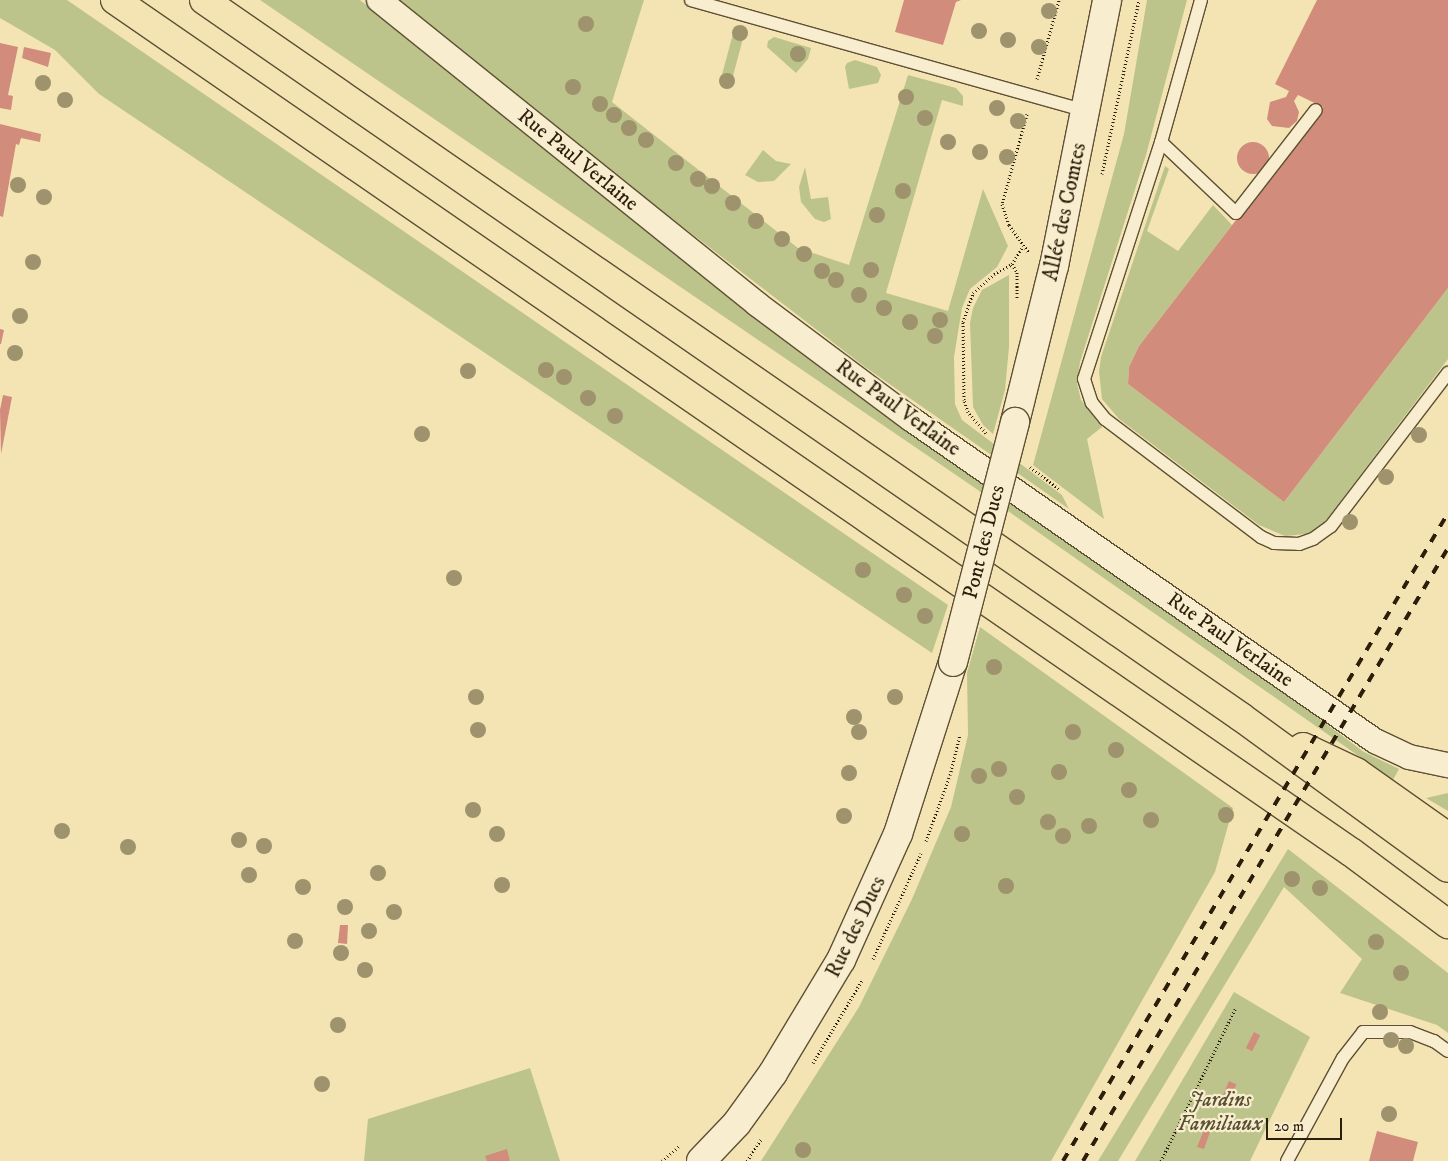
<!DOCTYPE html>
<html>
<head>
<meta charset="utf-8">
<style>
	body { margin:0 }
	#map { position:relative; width:1448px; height:1161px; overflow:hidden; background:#f4e4b4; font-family:"IM FELL DW Pica",serif }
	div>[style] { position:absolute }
	.green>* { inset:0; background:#bcc48c; transform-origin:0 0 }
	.building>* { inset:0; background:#d28c7b; transform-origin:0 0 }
	.round { border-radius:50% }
	.path>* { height:3px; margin-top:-1.5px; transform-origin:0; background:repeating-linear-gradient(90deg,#2c1e0a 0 1px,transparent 0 3.5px) }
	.roads { filter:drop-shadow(1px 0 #5e5034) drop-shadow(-1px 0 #5e5034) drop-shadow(0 1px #5e5034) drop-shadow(0 -1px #5e5034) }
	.service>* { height:12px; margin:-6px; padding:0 6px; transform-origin:6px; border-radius:6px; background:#f8edce }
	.minor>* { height:24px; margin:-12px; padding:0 12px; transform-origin:12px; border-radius:12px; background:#f8edce }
	.tertiary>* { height:28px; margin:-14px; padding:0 14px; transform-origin:14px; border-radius:14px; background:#f8edce }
	.trunk>* { height:28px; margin:-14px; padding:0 14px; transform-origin:14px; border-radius:14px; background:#f4e4b4 }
	.rail>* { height:4px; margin-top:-2px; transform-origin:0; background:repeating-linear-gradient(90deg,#2c1e0a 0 9px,transparent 0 18px) }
	.bridges { filter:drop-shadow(1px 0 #5e5034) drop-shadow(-1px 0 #5e5034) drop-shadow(0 1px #5e5034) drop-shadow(0 -1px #5e5034) }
	.tertiary-bridge>* { height:28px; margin:-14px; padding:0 14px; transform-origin:14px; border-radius:14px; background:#f8edce }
	.trees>* { width:16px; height:16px; margin:-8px; border-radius:50%; background:#9e936c }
	span { translate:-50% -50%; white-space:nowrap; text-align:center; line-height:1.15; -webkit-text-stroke:4.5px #f8edce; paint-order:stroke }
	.street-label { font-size:21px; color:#2c1e0a }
	.park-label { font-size:21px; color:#575031; font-style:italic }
	.scale { position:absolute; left:1266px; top:1118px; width:76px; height:22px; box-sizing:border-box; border:2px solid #2c1e0a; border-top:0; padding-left:6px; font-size:15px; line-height:18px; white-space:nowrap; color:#2c1e0a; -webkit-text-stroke:4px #f8edce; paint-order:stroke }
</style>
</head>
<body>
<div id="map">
	<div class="green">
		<i style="clip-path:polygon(0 0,67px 0,948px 605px,932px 653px,99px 94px,55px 50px,0 18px)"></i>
		<i style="clip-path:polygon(260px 0,360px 0,762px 323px,918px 438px,1250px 667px,1364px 752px,1399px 769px,1393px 780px,975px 488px)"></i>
		<i style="clip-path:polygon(395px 0,644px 0,612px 102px,798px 248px,849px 265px,908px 75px,956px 88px,963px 96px,963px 106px,942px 100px,886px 293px,948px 311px,983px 189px,1008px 246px,997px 267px,970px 289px,962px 308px,954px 357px,955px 404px,962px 420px,1062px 495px,1069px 509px,865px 367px,462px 57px)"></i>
		<i style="clip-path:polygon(1147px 0,1187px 0,1146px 155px,1080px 362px,1077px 383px,1081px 400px,1102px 427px,1087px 439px,1104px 519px,1033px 465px,1124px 134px)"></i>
		<i style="left:735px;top:26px;width:11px;height:54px;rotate:15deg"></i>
		<i style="clip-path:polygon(774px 37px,811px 48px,808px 59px,796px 73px,767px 47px,768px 41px)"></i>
		<i style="clip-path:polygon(855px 60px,877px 67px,881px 75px,878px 83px,849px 89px,845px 67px,847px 63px)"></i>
		<i style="clip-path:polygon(763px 150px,776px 161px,791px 164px,774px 181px,758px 182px,745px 175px)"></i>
		<i style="clip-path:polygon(1165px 166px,1169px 169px,1147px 231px,1178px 251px,1213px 205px,1232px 225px,1139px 346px,1129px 367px,1128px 384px,1284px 502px,1448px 288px,1448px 359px,1330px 515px,1319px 528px,1306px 534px,1285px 536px,1259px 525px,1119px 419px,1102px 399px,1099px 372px,1101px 357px)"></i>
		<i style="clip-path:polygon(805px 167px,811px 199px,828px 197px,831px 219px,824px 222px,815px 219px,801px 202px,799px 187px)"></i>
		<i style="clip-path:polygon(1009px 275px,1009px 347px,1005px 390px,993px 434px,983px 425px,973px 407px,970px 323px,973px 308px,982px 290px)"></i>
		<i style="clip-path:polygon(980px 627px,1233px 808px,1215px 872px,1051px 1161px,761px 1161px,859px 1007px,912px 899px,951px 807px,968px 735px,967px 673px)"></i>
		<i style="clip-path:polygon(1448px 793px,1448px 811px,1426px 798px)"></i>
		<i style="clip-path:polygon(1288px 849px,1448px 973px,1448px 1033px,1437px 1025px,1340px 993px,1362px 959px,1284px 887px,1118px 1161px,1098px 1161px)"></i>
		<i style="clip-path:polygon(1234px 992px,1310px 1037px,1250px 1161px,1135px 1161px)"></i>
		<i style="clip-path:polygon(530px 1068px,560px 1161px,364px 1161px,368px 1119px)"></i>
	</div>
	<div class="building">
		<i style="clip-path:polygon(904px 0,961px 0,956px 2px,943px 45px,895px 32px)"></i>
		<i style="clip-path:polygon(1317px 0,1448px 0,1448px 288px,1284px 502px,1128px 384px,1129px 367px,1139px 346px,1323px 107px,1298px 95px,1294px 101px,1299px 112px,1297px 121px,1289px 128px,1272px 126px,1267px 119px,1270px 102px,1286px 97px,1289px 91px,1275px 84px)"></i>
		<i style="clip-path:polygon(0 43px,18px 47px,8px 95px,13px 96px,11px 110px,0 108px)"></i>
		<i style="clip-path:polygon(24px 47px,51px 53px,48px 67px,22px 58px)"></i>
		<i style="clip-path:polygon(0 124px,41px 134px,40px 142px,21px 138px,19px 145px,16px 144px,3px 217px,0 216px)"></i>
		<i class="round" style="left:1237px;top:142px;width:32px;height:32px"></i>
		<i style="clip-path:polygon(0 329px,4px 330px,1px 344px,0 344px)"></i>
		<i style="clip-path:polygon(3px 395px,12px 397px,1px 454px,0 410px)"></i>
		<i style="clip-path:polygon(340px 925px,348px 925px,347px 944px,338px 943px)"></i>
		<i style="left:1254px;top:1032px;width:7px;height:18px;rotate:27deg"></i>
		<i style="left:1229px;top:1081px;width:8px;height:17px;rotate:23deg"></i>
		<i style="clip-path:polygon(1204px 1130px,1210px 1132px,1204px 1149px,1197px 1147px)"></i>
		<i style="clip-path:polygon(1377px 1131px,1418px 1142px,1413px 1161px,1369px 1161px)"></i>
		<i style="clip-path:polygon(507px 1149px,510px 1161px,487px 1161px,485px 1156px)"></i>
	</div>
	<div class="path">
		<i style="left:1037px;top:79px;width:82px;rotate:-74.4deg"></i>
		<i style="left:1027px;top:114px;width:93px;rotate:105.5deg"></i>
		<i style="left:1002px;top:204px;width:22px;rotate:72deg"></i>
		<i style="left:1009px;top:225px;width:34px;rotate:54deg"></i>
		<i style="left:1102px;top:174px;width:178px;rotate:-78deg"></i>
		<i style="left:1012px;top:264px;width:9px;rotate:58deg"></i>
		<i style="left:1017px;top:272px;width:27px;rotate:90deg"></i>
		<i style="left:986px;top:433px;width:28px;rotate:-131deg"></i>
		<i style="left:968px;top:412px;width:13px;rotate:-108deg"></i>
		<i style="left:964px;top:400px;width:78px;rotate:-90.7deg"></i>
		<i style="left:963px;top:322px;width:31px;rotate:-71deg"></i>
		<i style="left:973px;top:293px;width:28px;rotate:-42deg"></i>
		<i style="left:994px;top:274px;width:21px;rotate:-29deg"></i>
		<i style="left:1012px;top:264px;width:19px;rotate:-58deg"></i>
		<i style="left:1030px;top:467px;width:36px;rotate:37deg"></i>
		<i style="left:926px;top:841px;width:70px;rotate:-70deg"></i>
		<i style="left:950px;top:775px;width:41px;rotate:-76deg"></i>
		<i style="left:873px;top:959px;width:116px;rotate:-65.6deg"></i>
		<i style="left:813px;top:1063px;width:96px;rotate:-59.4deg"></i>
		<i style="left:662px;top:1161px;width:23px;rotate:-41deg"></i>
		<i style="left:747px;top:1161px;width:27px;rotate:-57deg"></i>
		<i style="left:1161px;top:1161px;width:171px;rotate:-64deg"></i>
	</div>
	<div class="roads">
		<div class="service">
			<i style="left:691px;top:0;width:410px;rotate:15.7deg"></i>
			<i style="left:1201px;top:0;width:148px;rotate:105.7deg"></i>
			<i style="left:1161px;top:142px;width:103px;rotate:43.4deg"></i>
			<i style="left:1236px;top:213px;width:130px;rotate:-52.2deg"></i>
			<i style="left:1161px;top:142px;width:249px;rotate:108deg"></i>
			<i style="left:1084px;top:379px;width:25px;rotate:72deg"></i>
			<i style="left:1092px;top:403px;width:21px;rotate:51deg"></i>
			<i style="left:1105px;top:419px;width:196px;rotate:37.1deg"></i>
			<i style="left:1261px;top:537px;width:14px;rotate:25deg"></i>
			<i style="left:1274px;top:543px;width:25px;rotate:2deg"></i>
			<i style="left:1299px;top:544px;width:15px;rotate:-20deg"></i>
			<i style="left:1313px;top:539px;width:22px;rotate:-36deg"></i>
			<i style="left:1331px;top:526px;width:193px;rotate:-52.6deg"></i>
			<i style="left:1287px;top:1161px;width:117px;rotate:-61.5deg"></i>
			<i style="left:1343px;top:1058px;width:33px;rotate:-52deg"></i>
			<i style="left:1363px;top:1032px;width:47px"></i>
			<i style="left:1410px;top:1032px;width:26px;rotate:21deg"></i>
			<i style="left:1434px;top:1041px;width:17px;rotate:36deg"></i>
		</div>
		<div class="minor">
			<i style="left:379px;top:0;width:485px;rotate:38.8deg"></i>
			<i style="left:757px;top:304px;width:192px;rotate:36.8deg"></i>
			<i style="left:911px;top:419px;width:565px;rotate:34.76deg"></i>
			<i style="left:1375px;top:741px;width:38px;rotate:25deg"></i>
			<i style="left:1409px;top:757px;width:40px;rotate:12deg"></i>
		</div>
		<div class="tertiary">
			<i style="left:1015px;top:422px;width:161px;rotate:-76deg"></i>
			<i style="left:1054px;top:266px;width:271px;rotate:-78.7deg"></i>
			<i style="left:701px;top:1161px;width:52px;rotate:-46.5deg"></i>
			<i style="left:737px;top:1123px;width:62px;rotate:-54.2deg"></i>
			<i style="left:773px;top:1073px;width:132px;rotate:-59deg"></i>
			<i style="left:841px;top:960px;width:138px;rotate:-65.7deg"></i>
			<i style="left:898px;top:834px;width:181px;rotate:-72.3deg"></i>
		</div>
		<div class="trunk">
			<i style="left:115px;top:0;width:1501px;rotate:34.58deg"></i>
			<i style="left:1351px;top:852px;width:121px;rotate:36.6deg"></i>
			<i style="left:204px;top:0;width:1261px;rotate:34.66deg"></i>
			<i style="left:1241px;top:717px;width:256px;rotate:36.1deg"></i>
			<i style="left:1303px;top:747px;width:59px;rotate:25.3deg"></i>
			<i style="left:1356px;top:772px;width:113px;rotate:35.2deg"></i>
		</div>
	</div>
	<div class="rail">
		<i style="left:1063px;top:1161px;width:754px;rotate:-59.28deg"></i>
		<i style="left:1083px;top:1161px;width:713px;rotate:-59.23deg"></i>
	</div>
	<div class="bridges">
		<div class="tertiary-bridge">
			<i style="left:953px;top:662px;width:248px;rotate:-75.5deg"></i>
		</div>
	</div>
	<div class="trees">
		<i style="left:1049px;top:11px"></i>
		<i style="left:586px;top:24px"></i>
		<i style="left:979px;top:31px"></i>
		<i style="left:740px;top:33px"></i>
		<i style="left:1008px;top:40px"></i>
		<i style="left:1039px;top:47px"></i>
		<i style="left:798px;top:54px"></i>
		<i style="left:727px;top:81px"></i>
		<i style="left:43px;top:83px"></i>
		<i style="left:573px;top:87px"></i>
		<i style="left:906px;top:97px"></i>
		<i style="left:65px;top:100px"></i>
		<i style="left:600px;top:104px"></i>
		<i style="left:997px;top:108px"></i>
		<i style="left:614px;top:115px"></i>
		<i style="left:925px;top:118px"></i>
		<i style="left:1018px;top:121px"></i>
		<i style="left:629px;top:128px"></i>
		<i style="left:646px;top:140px"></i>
		<i style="left:948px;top:142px"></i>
		<i style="left:980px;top:152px"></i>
		<i style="left:1007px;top:157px"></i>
		<i style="left:676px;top:163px"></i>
		<i style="left:698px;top:179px"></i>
		<i style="left:18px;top:185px"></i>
		<i style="left:712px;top:186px"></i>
		<i style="left:903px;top:191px"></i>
		<i style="left:44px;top:197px"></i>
		<i style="left:733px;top:203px"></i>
		<i style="left:877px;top:215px"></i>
		<i style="left:756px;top:221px"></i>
		<i style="left:782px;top:239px"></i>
		<i style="left:804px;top:254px"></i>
		<i style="left:33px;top:262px"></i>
		<i style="left:871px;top:270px"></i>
		<i style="left:822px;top:271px"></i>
		<i style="left:836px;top:280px"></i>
		<i style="left:859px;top:295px"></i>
		<i style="left:884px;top:308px"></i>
		<i style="left:20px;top:316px"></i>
		<i style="left:940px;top:320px"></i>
		<i style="left:910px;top:322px"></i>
		<i style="left:935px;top:336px"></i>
		<i style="left:15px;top:353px"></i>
		<i style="left:546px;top:370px"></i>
		<i style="left:468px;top:371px"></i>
		<i style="left:564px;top:377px"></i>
		<i style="left:588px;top:398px"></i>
		<i style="left:615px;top:416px"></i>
		<i style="left:422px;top:434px"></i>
		<i style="left:1419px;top:435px"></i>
		<i style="left:1386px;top:477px"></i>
		<i style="left:1350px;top:522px"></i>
		<i style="left:863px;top:570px"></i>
		<i style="left:454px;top:578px"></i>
		<i style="left:904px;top:595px"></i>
		<i style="left:925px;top:616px"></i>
		<i style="left:994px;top:667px"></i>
		<i style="left:476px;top:697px"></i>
		<i style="left:895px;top:697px"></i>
		<i style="left:854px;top:717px"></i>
		<i style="left:478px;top:730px"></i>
		<i style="left:859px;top:732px"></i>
		<i style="left:1073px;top:732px"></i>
		<i style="left:1116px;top:750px"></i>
		<i style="left:999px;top:769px"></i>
		<i style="left:1059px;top:772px"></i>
		<i style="left:849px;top:773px"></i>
		<i style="left:979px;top:776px"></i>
		<i style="left:1129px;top:790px"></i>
		<i style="left:1017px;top:797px"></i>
		<i style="left:473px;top:810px"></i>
		<i style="left:1226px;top:815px"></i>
		<i style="left:844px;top:816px"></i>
		<i style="left:1151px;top:820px"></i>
		<i style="left:1048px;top:822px"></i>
		<i style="left:1089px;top:826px"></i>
		<i style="left:62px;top:831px"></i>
		<i style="left:497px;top:834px"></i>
		<i style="left:962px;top:834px"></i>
		<i style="left:1063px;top:836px"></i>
		<i style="left:239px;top:840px"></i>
		<i style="left:264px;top:846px"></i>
		<i style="left:128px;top:847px"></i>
		<i style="left:378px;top:873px"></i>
		<i style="left:249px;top:875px"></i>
		<i style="left:1292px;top:879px"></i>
		<i style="left:502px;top:885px"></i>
		<i style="left:1006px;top:886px"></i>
		<i style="left:303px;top:887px"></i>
		<i style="left:1320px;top:888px"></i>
		<i style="left:345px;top:907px"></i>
		<i style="left:394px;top:912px"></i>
		<i style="left:369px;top:931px"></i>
		<i style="left:295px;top:941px"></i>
		<i style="left:1376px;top:942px"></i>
		<i style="left:341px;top:953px"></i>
		<i style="left:365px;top:970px"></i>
		<i style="left:1401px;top:973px"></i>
		<i style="left:1380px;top:1012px"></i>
		<i style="left:338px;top:1025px"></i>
		<i style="left:1391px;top:1040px"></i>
		<i style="left:1406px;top:1046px"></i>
		<i style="left:322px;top:1084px"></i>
		<i style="left:1389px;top:1114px"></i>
		<i style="left:803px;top:1150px"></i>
	</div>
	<div class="street-label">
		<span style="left:578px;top:160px;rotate:39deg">Rue Paul Verlaine</span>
		<span style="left:1065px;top:212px;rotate:-78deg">Allée des Comtes</span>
		<span style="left:898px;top:408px;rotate:36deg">Rue Paul Verlaine</span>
		<span style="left:984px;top:542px;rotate:-76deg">Pont des Ducs</span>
		<span style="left:1230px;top:640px;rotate:35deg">Rue Paul Verlaine</span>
		<span style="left:856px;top:927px;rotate:-64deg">Rue des Ducs</span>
	</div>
	<div class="park-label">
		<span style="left:1220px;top:1112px">Jardins<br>Familiaux</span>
	</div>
	<div class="scale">20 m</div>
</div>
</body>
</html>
